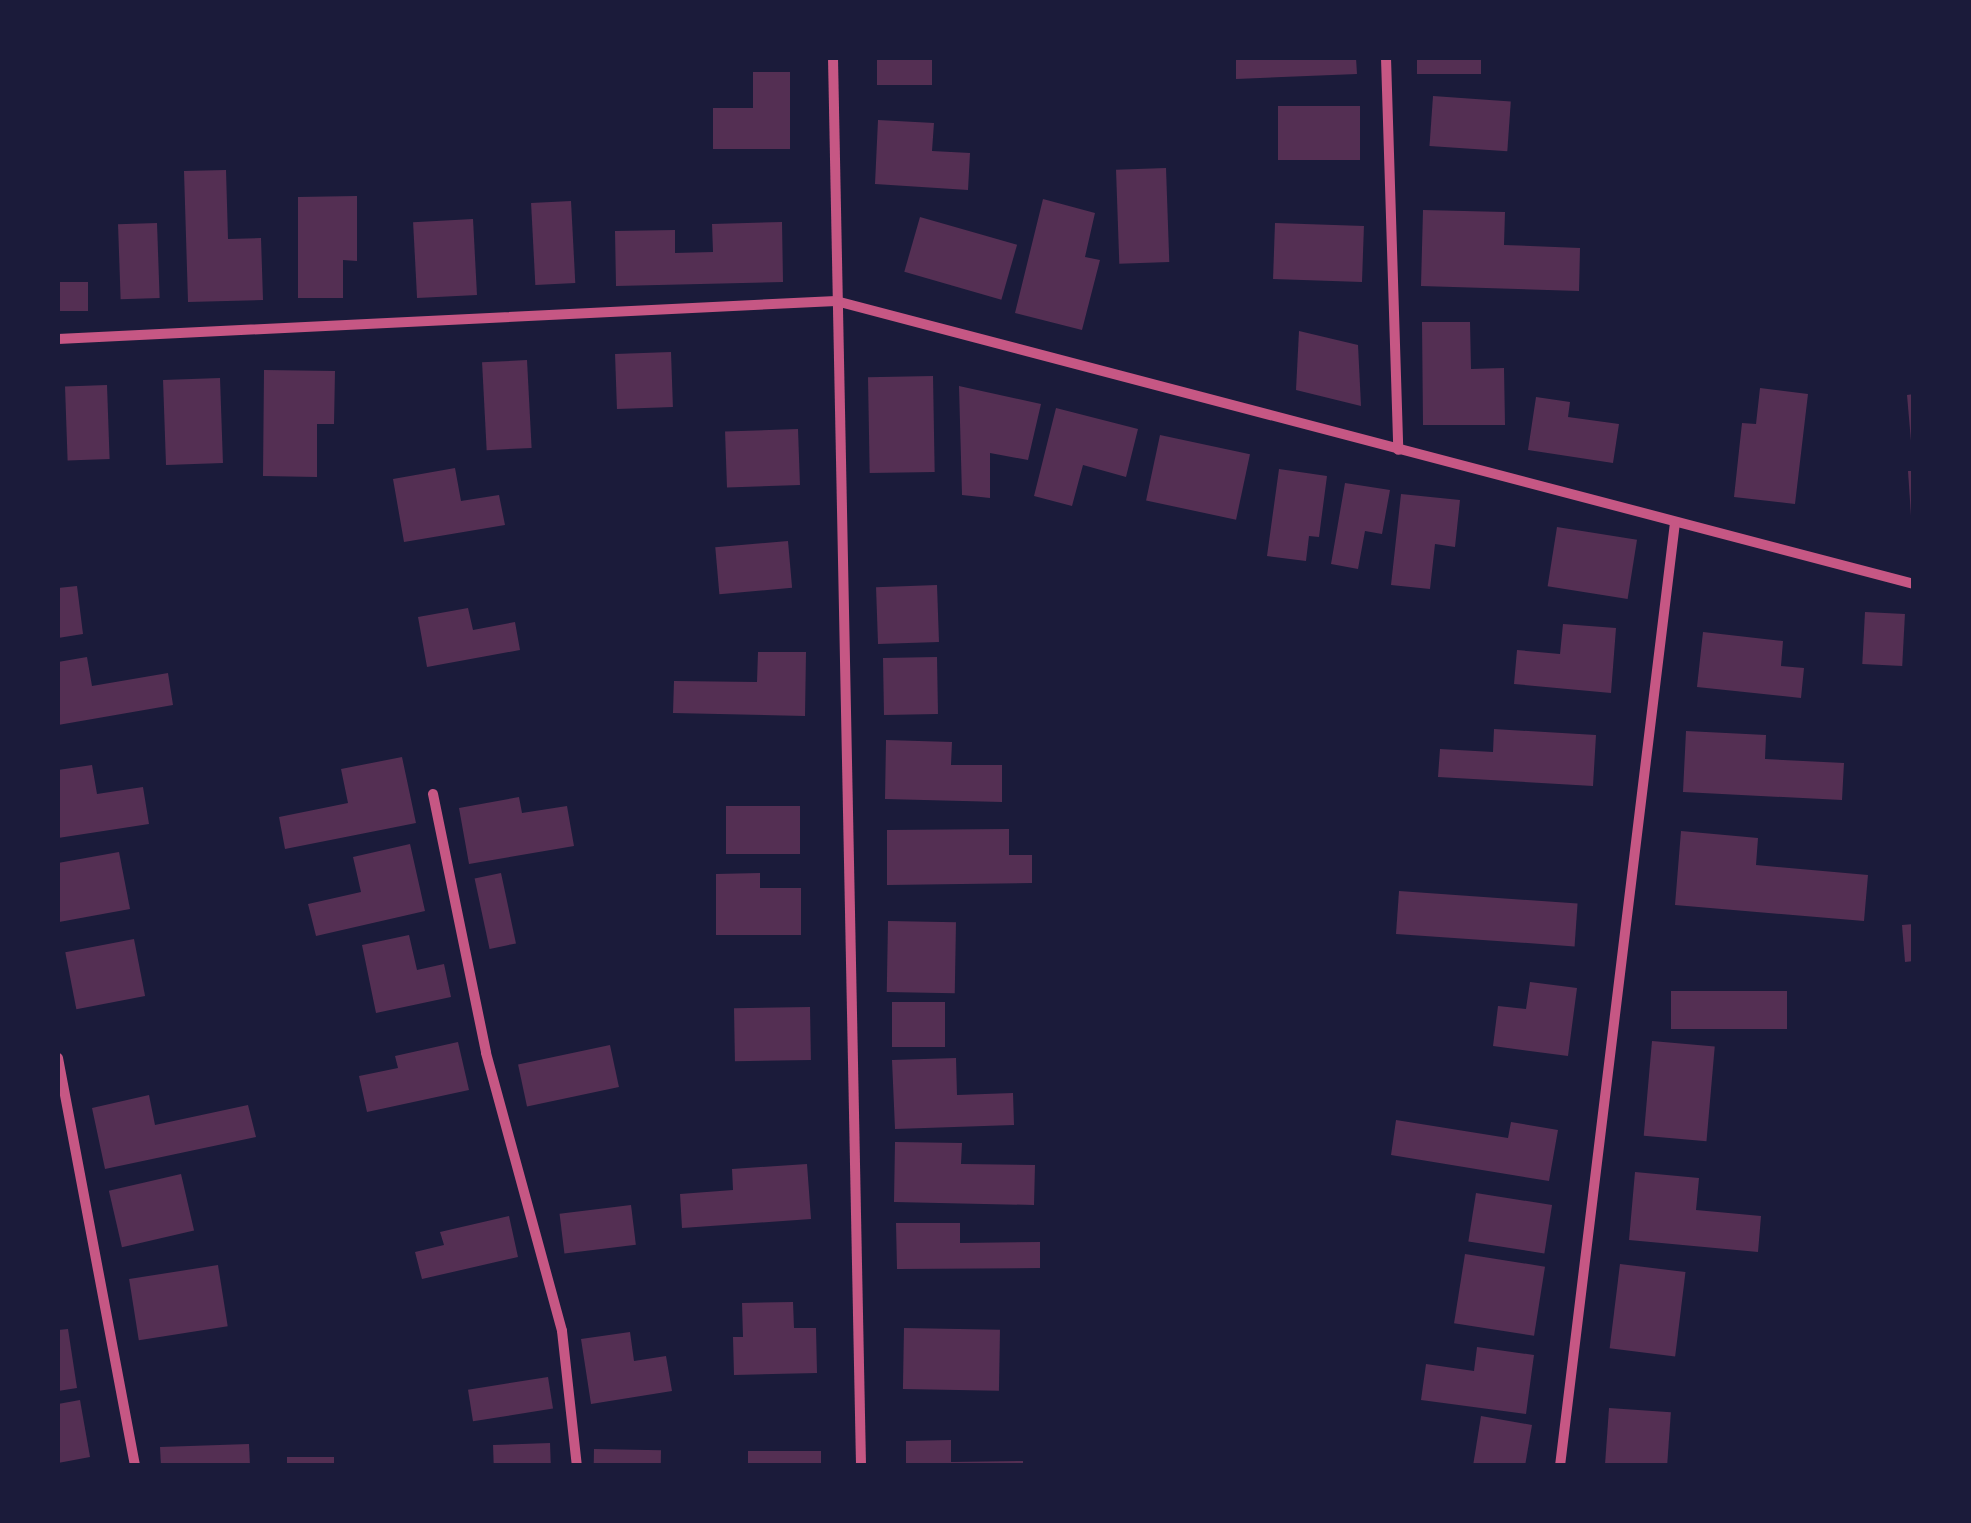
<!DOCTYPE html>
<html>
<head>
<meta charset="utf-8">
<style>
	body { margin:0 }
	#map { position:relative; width:1971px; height:1523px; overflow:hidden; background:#1b1b3a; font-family:Commissioner,sans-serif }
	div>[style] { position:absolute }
	.building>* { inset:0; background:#542f53; transform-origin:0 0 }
	.minor>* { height:10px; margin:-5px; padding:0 5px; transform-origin:5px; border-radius:5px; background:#c65784 }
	span { translate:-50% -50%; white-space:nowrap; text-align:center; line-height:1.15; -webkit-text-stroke:8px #1b1b3a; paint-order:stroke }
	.frame { position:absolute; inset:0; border:60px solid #1b1b3a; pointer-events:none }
</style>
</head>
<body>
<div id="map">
	<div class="building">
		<i style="left:877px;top:58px;width:55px;height:27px"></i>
		<i style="clip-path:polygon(1236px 58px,1356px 58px,1357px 74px,1236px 79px)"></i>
		<i style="left:1417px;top:58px;width:64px;height:16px"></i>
		<i style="clip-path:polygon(753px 72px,790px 72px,790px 149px,713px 149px,713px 108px,753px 108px)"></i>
		<i style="left:1433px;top:96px;width:78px;height:50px;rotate:4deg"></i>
		<i style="left:1278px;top:106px;width:82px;height:54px"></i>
		<i style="clip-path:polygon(878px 120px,934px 123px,932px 151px,970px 153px,968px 190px,875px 184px)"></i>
		<i style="left:1166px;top:168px;width:94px;height:50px;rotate:88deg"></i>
		<i style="clip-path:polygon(226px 170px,228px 239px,261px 238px,263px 300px,188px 302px,184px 171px)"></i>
		<i style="clip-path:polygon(357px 196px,357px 261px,343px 260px,343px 298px,298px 298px,298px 197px)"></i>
		<i style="clip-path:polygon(1043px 199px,1095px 213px,1085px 257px,1100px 260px,1082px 330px,1015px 313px)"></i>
		<i style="left:571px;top:201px;width:82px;height:40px;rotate:87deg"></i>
		<i style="clip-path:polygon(1423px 210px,1505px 212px,1504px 245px,1580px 248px,1579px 291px,1421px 286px)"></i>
		<i style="left:920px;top:217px;width:101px;height:57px;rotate:16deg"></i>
		<i style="left:473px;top:219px;width:76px;height:60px;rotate:87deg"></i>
		<i style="clip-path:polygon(782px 222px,783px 282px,616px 286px,615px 231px,675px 230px,675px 253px,713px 252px,712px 224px)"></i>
		<i style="left:157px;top:223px;width:75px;height:39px;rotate:88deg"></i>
		<i style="left:1275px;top:223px;width:89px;height:56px;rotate:2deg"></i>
		<i style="left:88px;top:282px;width:29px;height:30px;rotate:90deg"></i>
		<i style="clip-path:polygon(1422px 322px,1470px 322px,1471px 369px,1504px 368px,1505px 425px,1423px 425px)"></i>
		<i style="clip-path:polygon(1299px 331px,1358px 345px,1361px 406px,1296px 390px)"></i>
		<i style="left:671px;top:352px;width:55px;height:56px;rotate:88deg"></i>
		<i style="left:527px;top:360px;width:88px;height:45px;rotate:87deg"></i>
		<i style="clip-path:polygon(264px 370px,335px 371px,334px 424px,317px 424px,317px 477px,263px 476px)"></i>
		<i style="left:933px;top:376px;width:96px;height:65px;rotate:89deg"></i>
		<i style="left:220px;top:378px;width:85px;height:57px;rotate:88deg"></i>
		<i style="left:107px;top:385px;width:74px;height:42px;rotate:88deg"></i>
		<i style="clip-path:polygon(959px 386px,1041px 404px,1028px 460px,990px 453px,990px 498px,962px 495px)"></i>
		<i style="clip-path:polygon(1760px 388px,1808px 394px,1795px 504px,1734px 497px,1742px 423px,1756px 424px)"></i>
		<i style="clip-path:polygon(1914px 394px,1914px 441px,1911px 441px,1907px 395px)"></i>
		<i style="clip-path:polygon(1536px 397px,1570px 402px,1568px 417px,1619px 424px,1613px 463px,1528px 450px)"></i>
		<i style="clip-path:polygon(1056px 408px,1138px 429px,1126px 477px,1083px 465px,1072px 506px,1034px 496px)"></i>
		<i style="left:798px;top:429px;width:56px;height:73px;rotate:88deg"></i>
		<i style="left:1160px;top:435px;width:92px;height:67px;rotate:12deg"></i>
		<i style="clip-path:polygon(455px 468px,461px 501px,499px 495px,505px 525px,404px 542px,393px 479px)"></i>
		<i style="clip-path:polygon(1279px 469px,1327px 476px,1319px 537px,1309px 536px,1306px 561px,1267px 556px)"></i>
		<i style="clip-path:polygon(1908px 471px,1914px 471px,1914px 516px,1911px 516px)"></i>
		<i style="clip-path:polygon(1345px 483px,1390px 490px,1382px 534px,1365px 531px,1358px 569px,1331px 564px)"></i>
		<i style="clip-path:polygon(1401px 494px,1460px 500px,1455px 547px,1435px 544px,1430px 589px,1391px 585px)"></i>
		<i style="left:1557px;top:527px;width:81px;height:60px;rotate:9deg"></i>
		<i style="left:788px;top:541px;width:47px;height:73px;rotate:85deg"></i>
		<i style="left:937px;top:585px;width:57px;height:61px;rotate:88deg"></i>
		<i style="clip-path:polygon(77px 586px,83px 634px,58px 638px,58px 588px)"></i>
		<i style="clip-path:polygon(468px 608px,473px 630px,515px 622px,520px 650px,427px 667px,418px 617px)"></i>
		<i style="left:1865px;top:612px;width:40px;height:52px;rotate:3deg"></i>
		<i style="clip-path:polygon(1563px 624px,1616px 628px,1611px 693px,1514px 684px,1517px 650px,1560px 654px)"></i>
		<i style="clip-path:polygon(1703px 632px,1783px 641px,1781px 666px,1804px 668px,1801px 698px,1697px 687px)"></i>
		<i style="clip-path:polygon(758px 652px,806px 652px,805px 716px,673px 713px,674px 681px,757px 682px)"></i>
		<i style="clip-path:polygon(87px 657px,92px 686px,168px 673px,173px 705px,58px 725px,58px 662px)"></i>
		<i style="left:937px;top:657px;width:57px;height:54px;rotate:89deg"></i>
		<i style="clip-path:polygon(1494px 729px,1596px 735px,1593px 786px,1438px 777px,1440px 749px,1493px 752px)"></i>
		<i style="clip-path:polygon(1686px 731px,1766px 735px,1765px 759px,1844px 763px,1842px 800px,1683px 792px)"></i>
		<i style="clip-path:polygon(886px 740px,952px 742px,951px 765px,1002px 765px,1002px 802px,885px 799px)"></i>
		<i style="clip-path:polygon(402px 757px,416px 823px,285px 849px,279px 817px,348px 803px,341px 769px)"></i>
		<i style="clip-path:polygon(92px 765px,97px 794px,143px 787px,149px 824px,58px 838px,58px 770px)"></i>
		<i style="clip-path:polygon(519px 797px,522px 813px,567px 806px,574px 846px,469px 864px,459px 808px)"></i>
		<i style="left:800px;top:806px;width:48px;height:74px;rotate:90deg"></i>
		<i style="clip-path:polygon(1009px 829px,1009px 855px,1032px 855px,1032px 883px,887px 885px,887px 830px)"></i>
		<i style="clip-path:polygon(1681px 831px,1758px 838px,1756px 865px,1868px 875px,1864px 921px,1675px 905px)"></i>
		<i style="clip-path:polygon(410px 844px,425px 911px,316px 936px,308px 904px,361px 892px,353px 857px)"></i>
		<i style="clip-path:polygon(119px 852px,130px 909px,59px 922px,58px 863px)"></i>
		<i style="left:501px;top:873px;width:72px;height:27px;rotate:78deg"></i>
		<i style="clip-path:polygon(760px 873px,760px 888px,801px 888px,801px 935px,716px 935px,716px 874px)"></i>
		<i style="left:1399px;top:891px;width:179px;height:43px;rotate:4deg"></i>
		<i style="left:888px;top:921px;width:68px;height:71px;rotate:1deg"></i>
		<i style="clip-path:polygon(1914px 924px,1914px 961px,1905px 962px,1902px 925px)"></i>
		<i style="clip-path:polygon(409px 935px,417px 970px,444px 964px,451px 997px,376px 1013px,362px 945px)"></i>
		<i style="left:134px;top:939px;width:58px;height:70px;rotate:79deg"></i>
		<i style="clip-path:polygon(1530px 982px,1577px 988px,1568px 1056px,1493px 1046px,1498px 1006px,1526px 1009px)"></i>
		<i style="left:1671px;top:991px;width:116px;height:38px"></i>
		<i style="left:892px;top:1002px;width:53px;height:45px"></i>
		<i style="left:810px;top:1007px;width:53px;height:76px;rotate:89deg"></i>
		<i style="left:1652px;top:1041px;width:63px;height:95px;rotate:5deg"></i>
		<i style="clip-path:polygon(458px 1042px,469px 1090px,367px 1112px,359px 1076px,398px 1068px,395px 1056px)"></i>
		<i style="left:610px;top:1045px;width:43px;height:94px;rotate:78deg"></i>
		<i style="clip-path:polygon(956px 1058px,957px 1095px,1013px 1093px,1014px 1125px,895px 1129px,892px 1060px)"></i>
		<i style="clip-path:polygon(149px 1095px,155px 1125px,248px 1105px,256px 1137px,105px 1169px,92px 1108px)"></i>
		<i style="clip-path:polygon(1396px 1120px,1508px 1138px,1511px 1122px,1558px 1130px,1549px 1181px,1391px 1155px)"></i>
		<i style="clip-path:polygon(895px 1142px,962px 1143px,961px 1164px,1035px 1165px,1034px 1205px,894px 1202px)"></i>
		<i style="clip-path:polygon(807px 1164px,811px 1219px,682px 1228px,680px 1194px,733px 1190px,732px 1169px)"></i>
		<i style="clip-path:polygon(1635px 1172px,1699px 1178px,1696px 1210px,1761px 1216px,1758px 1252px,1629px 1240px)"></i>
		<i style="left:181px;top:1174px;width:58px;height:74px;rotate:77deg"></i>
		<i style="left:1476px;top:1193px;width:77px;height:49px;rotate:9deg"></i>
		<i style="left:631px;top:1205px;width:40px;height:72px;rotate:83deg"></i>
		<i style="clip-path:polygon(509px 1216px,518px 1257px,422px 1279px,415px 1252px,444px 1245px,440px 1232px)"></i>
		<i style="clip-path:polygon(896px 1223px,960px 1223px,960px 1243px,1040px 1242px,1040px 1268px,897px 1269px)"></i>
		<i style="left:1465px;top:1254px;width:81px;height:70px;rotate:9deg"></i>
		<i style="left:1620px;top:1264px;width:66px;height:85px;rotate:7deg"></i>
		<i style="left:218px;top:1265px;width:62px;height:90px;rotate:81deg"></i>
		<i style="clip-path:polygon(793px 1302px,794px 1328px,816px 1328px,817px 1373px,734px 1375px,733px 1337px,743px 1337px,742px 1303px)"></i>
		<i style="left:904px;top:1328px;width:96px;height:61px;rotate:1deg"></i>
		<i style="clip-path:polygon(68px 1329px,77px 1388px,58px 1391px,58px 1330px)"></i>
		<i style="clip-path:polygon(630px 1332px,634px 1361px,666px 1356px,672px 1391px,591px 1404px,581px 1339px)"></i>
		<i style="clip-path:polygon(1477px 1347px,1534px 1355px,1526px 1414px,1421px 1400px,1426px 1364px,1474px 1371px)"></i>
		<i style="left:548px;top:1377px;width:32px;height:81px;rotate:81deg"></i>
		<i style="clip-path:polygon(80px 1400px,90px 1457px,58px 1463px,58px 1404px)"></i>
		<i style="left:1609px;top:1408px;width:62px;height:56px;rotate:4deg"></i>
		<i style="clip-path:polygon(1481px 1416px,1532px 1425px,1525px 1466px,1473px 1466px)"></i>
		<i style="clip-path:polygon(951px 1440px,951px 1462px,1023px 1461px,1023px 1466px,906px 1466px,906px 1441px)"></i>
		<i style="left:550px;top:1443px;width:23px;height:57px;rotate:88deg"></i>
		<i style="clip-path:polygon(249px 1444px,250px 1466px,161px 1466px,160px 1447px)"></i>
		<i style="left:594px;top:1449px;width:67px;height:17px;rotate:1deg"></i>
		<i style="left:748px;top:1451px;width:73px;height:15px"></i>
		<i style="left:287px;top:1457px;width:47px;height:9px"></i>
	</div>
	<div class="minor">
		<i style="left:833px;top:58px;width:1408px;rotate:88.86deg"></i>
		<i style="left:1386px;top:58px;width:392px;rotate:88.2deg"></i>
		<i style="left:58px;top:339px;width:779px;rotate:-2.8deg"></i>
		<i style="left:836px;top:301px;width:1115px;rotate:14.71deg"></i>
		<i style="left:433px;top:794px;width:264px;rotate:78.4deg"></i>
		<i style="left:486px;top:1053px;width:288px;rotate:74.7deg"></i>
		<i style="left:562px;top:1331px;width:136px;rotate:83.7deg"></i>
		<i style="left:58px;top:1058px;width:415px;rotate:79.3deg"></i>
		<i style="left:1560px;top:1466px;width:951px;rotate:-83.05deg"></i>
	</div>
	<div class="frame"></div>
</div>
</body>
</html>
